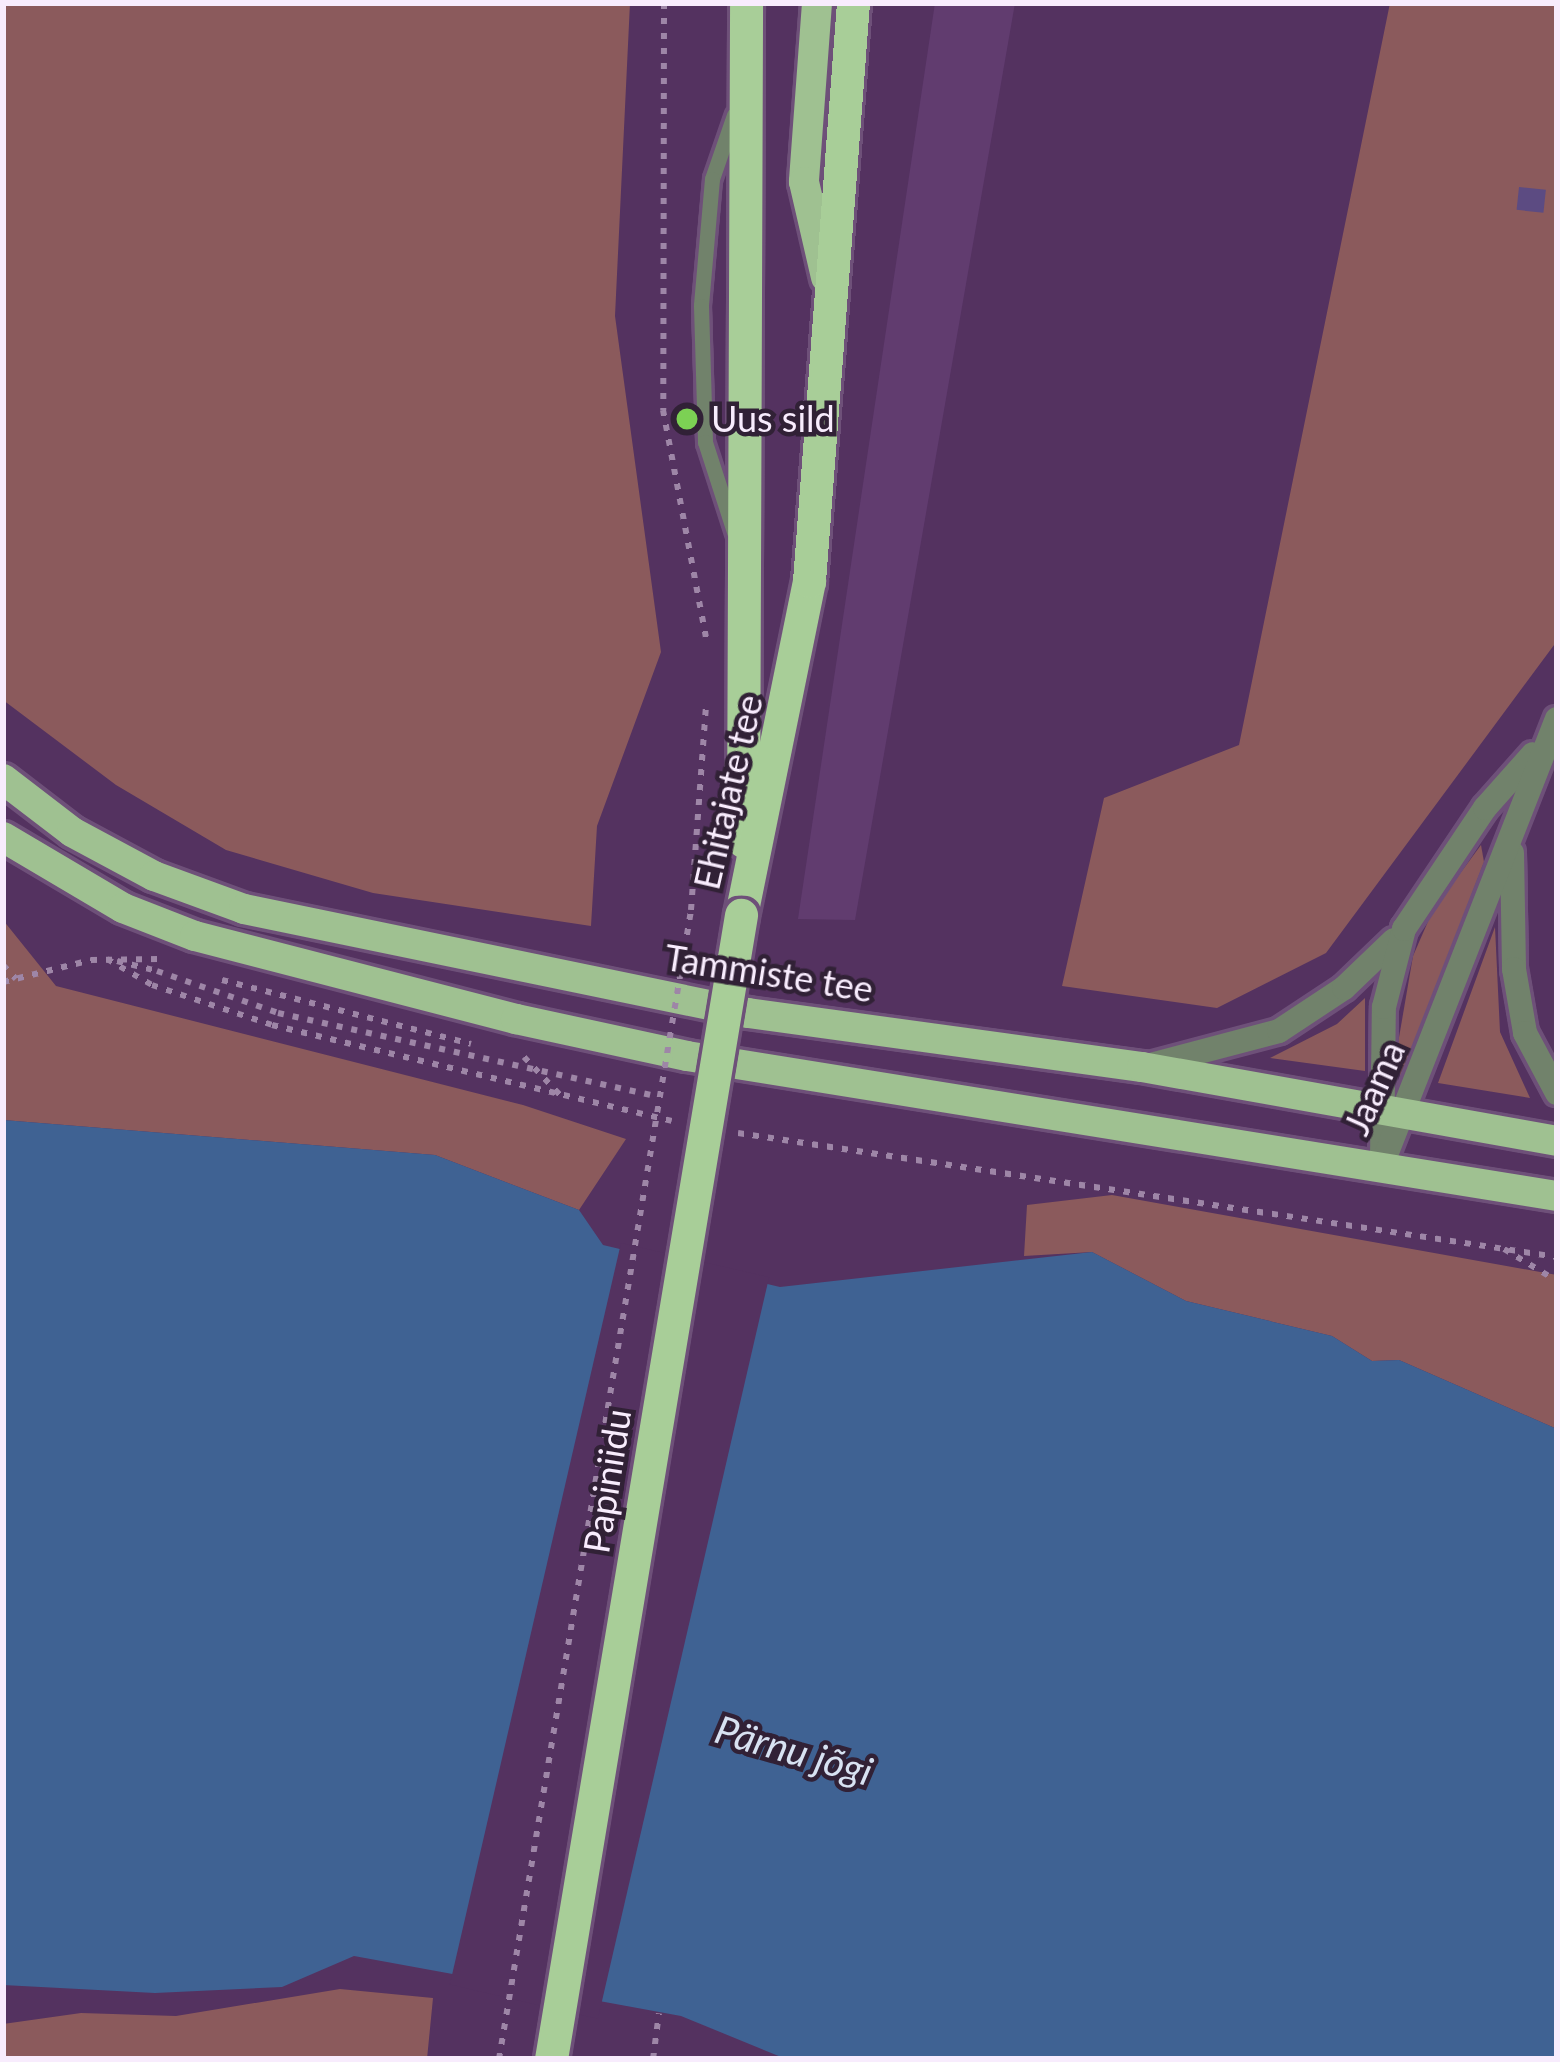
<!DOCTYPE html>
<html>
<head>
<meta charset="utf-8">
<style>
	body { margin:0 }
	#map { position:relative; width:1560px; height:2062px; overflow:hidden; background:#543260; font-family:Lato,sans-serif }
	div>[style] { position:absolute }
	.built>* { inset:0; background:#613c6f }
	.green>* { inset:0; background:#8b5a5c }
	.water>* { inset:0; background:#3f6293 }
	.pier>* { inset:0; background:#543260; transform-origin:0 0 }
	.building>* { inset:0; background:#5c4b82; transform-origin:0 0 }
	.path>* { height:6px; margin-top:-3px; transform-origin:0; background:repeating-linear-gradient(90deg,#9e86a7 0 6px,transparent 0 15px) }
	.roads { filter:drop-shadow(3px 0 #6e5079) drop-shadow(-3px 0 #6e5079) drop-shadow(0 3px #6e5079) drop-shadow(0 -3px #6e5079) }
	.service>* { height:15px; margin:-7.5px; padding:0 7.5px; transform-origin:7.5px; border-radius:7.5px; background:#71826b }
	.minor>* { height:24px; margin:-12px; padding:0 12px; transform-origin:12px; border-radius:12px; background:#71826b }
	.primary>* { height:30px; margin:-15px; padding:0 15px; transform-origin:15px; border-radius:15px; background:#9fc191 }
	.trunk>* { height:33px; margin:-16.5px; padding:0 16.5px; transform-origin:16.5px; border-radius:16.5px; background:#a8ce98 }
	.path-bridge>* { height:6px; margin-top:-3px; transform-origin:0; background:repeating-linear-gradient(90deg,#9e86a7 0 6px,transparent 0 15px) }
	.bridges { filter:drop-shadow(3px 0 #6e5079) drop-shadow(-3px 0 #6e5079) drop-shadow(0 3px #6e5079) drop-shadow(0 -3px #6e5079) }
	.trunk-bridge>* { height:33px; margin:-16.5px; padding:0 16.5px; transform-origin:16.5px; border-radius:16.5px; background:#a8ce98 }
	.dots>* { width:33px; height:33px; translate:-50% -50%; box-sizing:border-box; border:6px solid #312136; border-radius:50% }
	span { translate:-50% -50%; white-space:nowrap; text-align:center; line-height:1.15; -webkit-text-stroke:9px #312136; paint-order:stroke }
	.poi-label { font-size:36px; color:#f8ecfd }
	.left { translate:0 -50%; text-align:left }
	.street-label { font-size:36px; color:#f8ecfd }
	.water-label { font-size:39px; color:#d8e2f2; font-style:italic }
	.frame { position:absolute; inset:0; border:6px solid #f8ecfd; pointer-events:none }
</style>
</head>
<body>
<div id="map">
	<div class="built">
		<i style="clip-path:polygon(935px 3px,1015px 3px,855px 920px,798px 919px)"></i>
	</div>
	<div class="green">
		<i style="clip-path:polygon(3px 3px,630px 3px,615px 316px,661px 652px,597px 826px,591px 926px,373px 893px,226px 850px,116px 785px,3px 700px)"></i>
		<i style="clip-path:polygon(1390px 3px,1557px 3px,1557px 641px,1326px 953px,1217px 1008px,1062px 986px,1104px 798px,1239px 745px)"></i>
		<i style="clip-path:polygon(1481px 845px,1484px 862px,1401px 1079px,1396px 1055px,1413px 956px,1433px 910px)"></i>
		<i style="clip-path:polygon(3px 920px,56px 986px,523px 1105px,626px 1139px,579px 1210px,435px 1155px,3px 1120px)"></i>
		<i style="clip-path:polygon(1495px 927px,1500px 1032px,1530px 1098px,1438px 1083px)"></i>
		<i style="clip-path:polygon(1365px 998px,1365px 1071px,1270px 1058px,1337px 1024px)"></i>
		<i style="clip-path:polygon(1112px 1195px,1557px 1275px,1557px 1429px,1399px 1360px,1372px 1361px,1332px 1336px,1186px 1301px,1092px 1252px,1024px 1256px,1027px 1205px)"></i>
		<i style="clip-path:polygon(340px 1989px,433px 1998px,427px 2059px,3px 2057px,3px 2024px,81px 2013px,176px 2016px)"></i>
	</div>
	<div class="water">
		<i style="clip-path:polygon(3px 1120px,435px 1155px,579px 1210px,603px 1245px,780px 1287px,1092px 1252px,1186px 1301px,1332px 1336px,1372px 1361px,1399px 1360px,1557px 1429px,1557px 2059px,786px 2059px,681px 2016px,354px 1956px,282px 1987px,155px 1993px,3px 1985px)"></i>
	</div>
	<div class="pier">
		<i style="left:621px;top:1243px;width:152px;height:761px;rotate:13deg"></i>
	</div>
	<div class="building">
		<i style="left:1519px;top:187px;width:27px;height:23px;rotate:6deg"></i>
	</div>
	<div class="path">
		<i style="left:664px;top:3px;width:407px;rotate:90.1deg"></i>
		<i style="left:663px;top:410px;width:237px;rotate:79.3deg"></i>
		<i style="left:691px;top:910px;width:207px;rotate:-85.8deg"></i>
		<i style="left:107px;top:959px;width:52px;rotate:30deg"></i>
		<i style="left:152px;top:985px;width:126px;rotate:18.4deg"></i>
		<i style="left:272px;top:1025px;width:411px;rotate:13.5deg"></i>
		<i style="left:117px;top:961px;width:41px;rotate:14deg"></i>
		<i style="left:3px;top:965px;width:19px;rotate:47deg"></i>
		<i style="left:222px;top:980px;width:257px;rotate:14.4deg"></i>
		<i style="left:3px;top:982px;width:91px;rotate:-14deg"></i>
		<i style="left:91px;top:960px;width:68px;rotate:-0.8deg"></i>
		<i style="left:524px;top:1057px;width:52px;rotate:46.5deg"></i>
		<i style="left:738px;top:1133px;width:828px;rotate:8.61deg"></i>
		<i style="left:1504px;top:1249px;width:62px;rotate:31.1deg"></i>
		<i style="left:653px;top:2059px;width:46px;rotate:-82.6deg"></i>
	</div>
	<div class="roads">
		<div class="service">
			<i style="left:734px;top:115px;width:68px;rotate:109deg"></i>
			<i style="left:712px;top:179px;width:127px;rotate:95deg"></i>
			<i style="left:701px;top:306px;width:136px;rotate:88.3deg"></i>
			<i style="left:705px;top:442px;width:95px;rotate:72.1deg"></i>
		</div>
		<div class="minor">
			<i style="left:1512px;top:853px;width:116px;rotate:89deg"></i>
			<i style="left:1514px;top:969px;width:65px;rotate:80.2deg"></i>
			<i style="left:1525px;top:1033px;width:68px;rotate:61.9deg"></i>
			<i style="left:1154px;top:1064px;width:129px;rotate:-14.8deg"></i>
			<i style="left:1279px;top:1031px;width:78px;rotate:-33.5deg"></i>
			<i style="left:1344px;top:988px;width:69px;rotate:-43.8deg"></i>
			<i style="left:1382px;top:1160px;width:153px;rotate:-89.3deg"></i>
			<i style="left:1384px;top:1007px;width:81px;rotate:-75.6deg"></i>
			<i style="left:1404px;top:929px;width:146px;rotate:-56.2deg"></i>
			<i style="left:1485px;top:808px;width:72px;rotate:-48.4deg"></i>
			<i style="left:1382px;top:1165px;width:479px;rotate:-68.6deg"></i>
		</div>
		<div class="primary">
			<i style="left:817px;top:3px;width:179px;rotate:94.2deg"></i>
			<i style="left:804px;top:182px;width:98px;rotate:77deg"></i>
			<i style="left:3px;top:779px;width:87px;rotate:37.5deg"></i>
			<i style="left:72px;top:832px;width:93px;rotate:28.2deg"></i>
			<i style="left:154px;top:876px;width:96px;rotate:20.1deg"></i>
			<i style="left:244px;top:909px;width:515px;rotate:11.66deg"></i>
			<i style="left:748px;top:1013px;width:398px;rotate:7.8deg"></i>
			<i style="left:1142px;top:1067px;width:422px;rotate:10.1deg"></i>
			<i style="left:3px;top:837px;width:139px;rotate:30.6deg"></i>
			<i style="left:123px;top:908px;width:77px;rotate:21.3deg"></i>
			<i style="left:195px;top:936px;width:332px;rotate:14.5deg"></i>
			<i style="left:516px;top:1019px;width:175px;rotate:12.2deg"></i>
			<i style="left:687px;top:1056px;width:881px;rotate:9.14deg"></i>
		</div>
		<div class="trunk">
			<i style="left:743px;top:841px;width:838px;rotate:-89.79deg"></i>
			<i style="left:741px;top:915px;width:341px;rotate:-78.5deg"></i>
			<i style="left:809px;top:581px;width:580px;rotate:-85.65deg"></i>
		</div>
	</div>
	<div class="path-bridge">
		<i style="left:157px;top:971px;width:128px;rotate:19.1deg"></i>
		<i style="left:278px;top:1013px;width:390px;rotate:12.4deg"></i>
		<i style="left:499px;top:2059px;width:1165px;rotate:-80.51deg"></i>
	</div>
	<div class="bridges">
		<div class="trunk-bridge">
			<i style="left:551px;top:2059px;width:1160px;rotate:-80.57deg"></i>
		</div>
	</div>
	<div class="dots">
		<i style="left:687px;top:419px;background:#7cd154"></i>
	</div>
	<div class="poi-label">
		<span class="left" style="left:711px;top:419px">Uus sild</span>
	</div>
	<div class="street-label">
		<span style="left:728px;top:792px;rotate:-77deg">Ehitajate tee</span>
		<span style="left:769px;top:973px;rotate:9deg">Tammiste tee</span>
		<span style="left:1374px;top:1088px;rotate:-66deg">Jaama</span>
		<span style="left:607px;top:1481px;rotate:-81deg">Papiniidu</span>
	</div>
	<div class="water-label">
		<span style="left:794px;top:1750px;rotate:16deg">Pärnu jõgi</span>
	</div>
	<div class="frame"></div>
</div>
</body>
</html>
